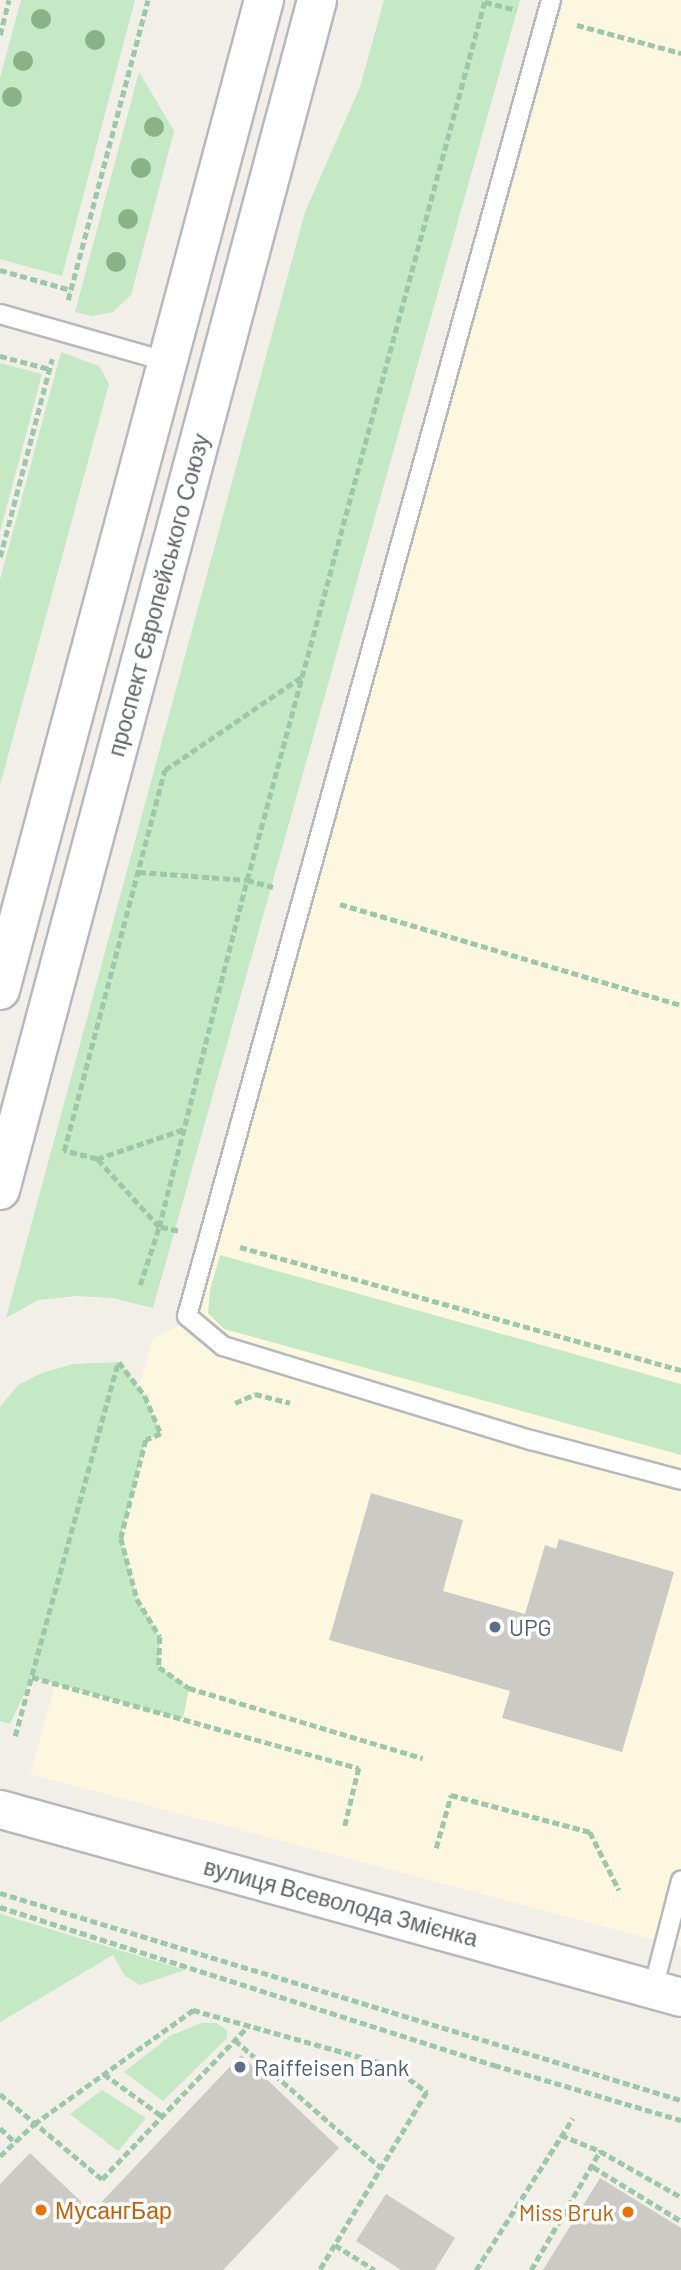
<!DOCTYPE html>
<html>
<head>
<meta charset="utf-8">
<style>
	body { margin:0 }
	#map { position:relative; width:681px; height:2270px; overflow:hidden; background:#f1efe8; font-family:Barlow,sans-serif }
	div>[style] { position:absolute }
	.commercial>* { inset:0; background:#fef7e0 }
	.green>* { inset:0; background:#c5e8c5 }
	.building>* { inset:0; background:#cccac5 }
	.path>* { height:4.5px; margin-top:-2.25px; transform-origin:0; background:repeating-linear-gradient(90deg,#9cc7a9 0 7px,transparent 0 10.5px) }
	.roads { filter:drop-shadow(2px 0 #b5b8bc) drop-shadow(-2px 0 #b5b8bc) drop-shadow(0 2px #b5b8bc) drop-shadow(0 -2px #b5b8bc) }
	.service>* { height:18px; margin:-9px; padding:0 9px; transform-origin:9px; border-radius:9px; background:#fff }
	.minor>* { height:37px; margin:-18.5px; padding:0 18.5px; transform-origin:18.5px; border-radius:18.5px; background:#fff }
	.secondary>* { height:38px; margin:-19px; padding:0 19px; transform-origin:19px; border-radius:19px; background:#fff }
	.trees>* { width:20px; height:20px; margin:-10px; border-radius:50%; background:#89b387 }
	.dots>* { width:19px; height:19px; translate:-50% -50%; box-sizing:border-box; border:4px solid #fff; border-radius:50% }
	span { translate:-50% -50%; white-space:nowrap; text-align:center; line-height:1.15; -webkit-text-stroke:7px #fff; paint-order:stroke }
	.street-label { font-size:23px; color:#5f6368 }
	.service-label { font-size:23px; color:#4e5e75 }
	.left { translate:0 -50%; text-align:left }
	.food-label { font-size:23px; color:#c56008 }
	.right { translate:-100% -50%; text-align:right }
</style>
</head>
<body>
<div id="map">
	<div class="commercial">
		<i style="clip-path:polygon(564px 0,681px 0,681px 1947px,30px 1774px,153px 1338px,197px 1317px)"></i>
	</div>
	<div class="green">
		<i style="clip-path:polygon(21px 0,135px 0,62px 276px,0 259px,0 78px)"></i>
		<i style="clip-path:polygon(384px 0,520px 0,153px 1308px,113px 1298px,76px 1296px,38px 1300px,6px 1318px,305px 212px,360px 87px)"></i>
		<i style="clip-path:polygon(139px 72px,174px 131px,131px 295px,113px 312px,92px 316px,75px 312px)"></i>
		<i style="clip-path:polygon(61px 352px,99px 366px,109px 384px,0 785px,0 580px)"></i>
		<i style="clip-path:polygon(0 363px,42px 374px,0 532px)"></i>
		<i style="clip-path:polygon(220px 1255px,681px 1384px,681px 1455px,224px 1329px,208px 1313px,210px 1290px)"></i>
		<i style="clip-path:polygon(119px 1362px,145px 1396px,161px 1434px,146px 1440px,121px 1538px,137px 1599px,160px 1637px,159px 1667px,189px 1688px,183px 1719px,32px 1677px,10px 1724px,0 1721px,0 1407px,18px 1385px,42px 1373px,73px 1364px)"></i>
		<i style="clip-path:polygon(0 1914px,185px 1970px,140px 1985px,125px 1976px,113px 1955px,0 2022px)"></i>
		<i style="clip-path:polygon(201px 2023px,216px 2023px,227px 2030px,227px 2038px,163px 2101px,124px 2072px,170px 2036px)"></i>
		<i style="clip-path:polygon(102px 2090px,146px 2118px,118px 2151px,70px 2114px)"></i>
	</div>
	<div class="building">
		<i style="clip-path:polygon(371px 1493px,463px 1520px,443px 1591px,525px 1614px,545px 1545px,556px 1549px,559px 1539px,674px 1572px,622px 1752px,502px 1718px,510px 1691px,329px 1640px)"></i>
		<i style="clip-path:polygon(241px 2055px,339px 2148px,223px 2270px,0 2270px,0 2184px,30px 2153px,92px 2212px)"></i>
		<i style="clip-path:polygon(600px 2178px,681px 2228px,681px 2270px,543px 2270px)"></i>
		<i style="clip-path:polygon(386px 2194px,455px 2238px,435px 2270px,401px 2270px,356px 2241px)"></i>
	</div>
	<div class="path">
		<i style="left:485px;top:2px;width:32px;rotate:14deg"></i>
		<i style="left:577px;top:25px;width:108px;rotate:15.1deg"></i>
		<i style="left:0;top:35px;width:36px;rotate:-76deg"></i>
		<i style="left:0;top:270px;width:74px;rotate:15.7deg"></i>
		<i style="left:68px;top:300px;width:310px;rotate:-75.1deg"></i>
		<i style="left:0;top:356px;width:52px;rotate:14.6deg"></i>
		<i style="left:0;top:557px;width:205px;rotate:-75.3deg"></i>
		<i style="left:139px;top:872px;width:108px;rotate:4.2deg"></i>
		<i style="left:247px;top:880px;width:27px;rotate:15deg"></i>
		<i style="left:340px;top:904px;width:356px;rotate:16.5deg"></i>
		<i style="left:97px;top:1159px;width:92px;rotate:-19deg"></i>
		<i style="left:178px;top:1231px;width:19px;rotate:-168deg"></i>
		<i style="left:159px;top:1227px;width:92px;rotate:-132.4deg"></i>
		<i style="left:97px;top:1159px;width:34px;rotate:-166deg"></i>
		<i style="left:64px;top:1151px;width:394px;rotate:-75.2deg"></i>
		<i style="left:165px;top:770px;width:167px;rotate:-34.3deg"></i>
		<i style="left:240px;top:1247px;width:458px;rotate:15.6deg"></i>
		<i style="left:140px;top:1285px;width:61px;rotate:-71.9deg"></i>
		<i style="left:159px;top:1227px;width:358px;rotate:-75.8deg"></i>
		<i style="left:247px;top:880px;width:912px;rotate:-74.87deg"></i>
		<i style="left:119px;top:1362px;width:43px;rotate:52.6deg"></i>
		<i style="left:145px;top:1396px;width:41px;rotate:67.2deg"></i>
		<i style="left:161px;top:1434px;width:16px;rotate:158deg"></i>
		<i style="left:146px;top:1440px;width:101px;rotate:104.3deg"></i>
		<i style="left:121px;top:1538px;width:63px;rotate:75.3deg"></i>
		<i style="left:137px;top:1599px;width:44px;rotate:58.8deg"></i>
		<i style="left:160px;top:1637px;width:30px;rotate:92deg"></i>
		<i style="left:159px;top:1667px;width:37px;rotate:35deg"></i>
		<i style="left:189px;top:1688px;width:244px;rotate:16.7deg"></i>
		<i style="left:235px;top:1403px;width:22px;rotate:-24deg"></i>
		<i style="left:255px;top:1394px;width:36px;rotate:14deg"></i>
		<i style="left:32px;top:1677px;width:339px;rotate:15.6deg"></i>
		<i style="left:359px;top:1768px;width:60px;rotate:103.6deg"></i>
		<i style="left:15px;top:1736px;width:387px;rotate:-74.6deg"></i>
		<i style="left:436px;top:1848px;width:55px;rotate:-74.2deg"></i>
		<i style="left:451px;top:1795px;width:144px;rotate:14.9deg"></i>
		<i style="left:590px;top:1832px;width:65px;rotate:63.4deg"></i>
		<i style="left:0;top:1893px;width:712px;rotate:16.91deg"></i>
		<i style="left:0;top:1907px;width:519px;rotate:17.74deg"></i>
		<i style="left:494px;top:2065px;width:195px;rotate:16.4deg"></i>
		<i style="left:235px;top:2040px;width:194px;rotate:41.2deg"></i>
		<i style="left:104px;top:2074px;width:72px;rotate:35.9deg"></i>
		<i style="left:0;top:2094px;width:133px;rotate:39.8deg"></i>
		<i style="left:102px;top:2179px;width:211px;rotate:-46.3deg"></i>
		<i style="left:0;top:2128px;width:21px;rotate:43deg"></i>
		<i style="left:561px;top:2135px;width:42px;rotate:22.3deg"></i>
		<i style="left:600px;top:2151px;width:93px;rotate:29.6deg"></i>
		<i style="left:0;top:2156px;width:47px;rotate:-43.3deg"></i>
		<i style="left:34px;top:2124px;width:196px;rotate:-35.6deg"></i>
		<i style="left:193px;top:2010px;width:207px;rotate:15.7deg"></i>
		<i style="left:392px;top:2066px;width:44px;rotate:36.6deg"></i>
		<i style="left:427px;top:2092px;width:208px;rotate:121deg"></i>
		<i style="left:593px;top:2167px;width:103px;rotate:31.5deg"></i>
		<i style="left:335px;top:2245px;width:47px;rotate:32deg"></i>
		<i style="left:476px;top:2270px;width:180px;rotate:-57.5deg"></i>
		<i style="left:531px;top:2270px;width:138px;rotate:-59.9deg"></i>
	</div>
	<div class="roads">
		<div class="service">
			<i style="left:551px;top:0;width:1365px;rotate:105.46deg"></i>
			<i style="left:187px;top:1316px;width:47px;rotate:39.8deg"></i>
			<i style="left:223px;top:1346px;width:322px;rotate:17deg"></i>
			<i style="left:531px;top:1440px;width:155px;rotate:14.9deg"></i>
			<i style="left:0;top:314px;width:175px;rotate:15.9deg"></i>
			<i style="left:653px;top:1989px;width:112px;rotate:-75.5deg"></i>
		</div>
		<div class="minor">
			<i style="left:0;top:1809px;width:706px;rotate:15.43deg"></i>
		</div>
		<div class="secondary">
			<i style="left:0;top:990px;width:1025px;rotate:-75.07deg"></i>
			<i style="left:0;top:1190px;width:1231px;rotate:-75.08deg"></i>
		</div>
	</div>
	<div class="trees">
		<i style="left:41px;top:19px"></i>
		<i style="left:95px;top:40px"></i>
		<i style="left:23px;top:61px"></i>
		<i style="left:12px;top:97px"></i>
		<i style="left:154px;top:127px"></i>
		<i style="left:141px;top:168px"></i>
		<i style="left:128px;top:219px"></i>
		<i style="left:116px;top:262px"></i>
	</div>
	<div class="dots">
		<i style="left:495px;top:1627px;background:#5c6f8a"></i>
		<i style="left:240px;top:2067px;background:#5c6f8a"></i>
		<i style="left:41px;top:2210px;background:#e8710a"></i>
		<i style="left:628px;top:2212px;background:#e8710a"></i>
	</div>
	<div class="street-label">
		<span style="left:158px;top:595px;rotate:-75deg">проспект Європейського Союзу</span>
		<span style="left:341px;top:1902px;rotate:15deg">вулиця Всеволода Змієнка</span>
	</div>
	<div class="service-label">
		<span class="left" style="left:509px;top:1627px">UPG</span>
		<span class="left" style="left:254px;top:2067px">Raiffeisen Bank</span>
	</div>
	<div class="food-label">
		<span class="left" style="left:55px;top:2210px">МусангБар</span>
		<span class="right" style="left:614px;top:2212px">Miss Bruk</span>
	</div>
</div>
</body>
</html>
